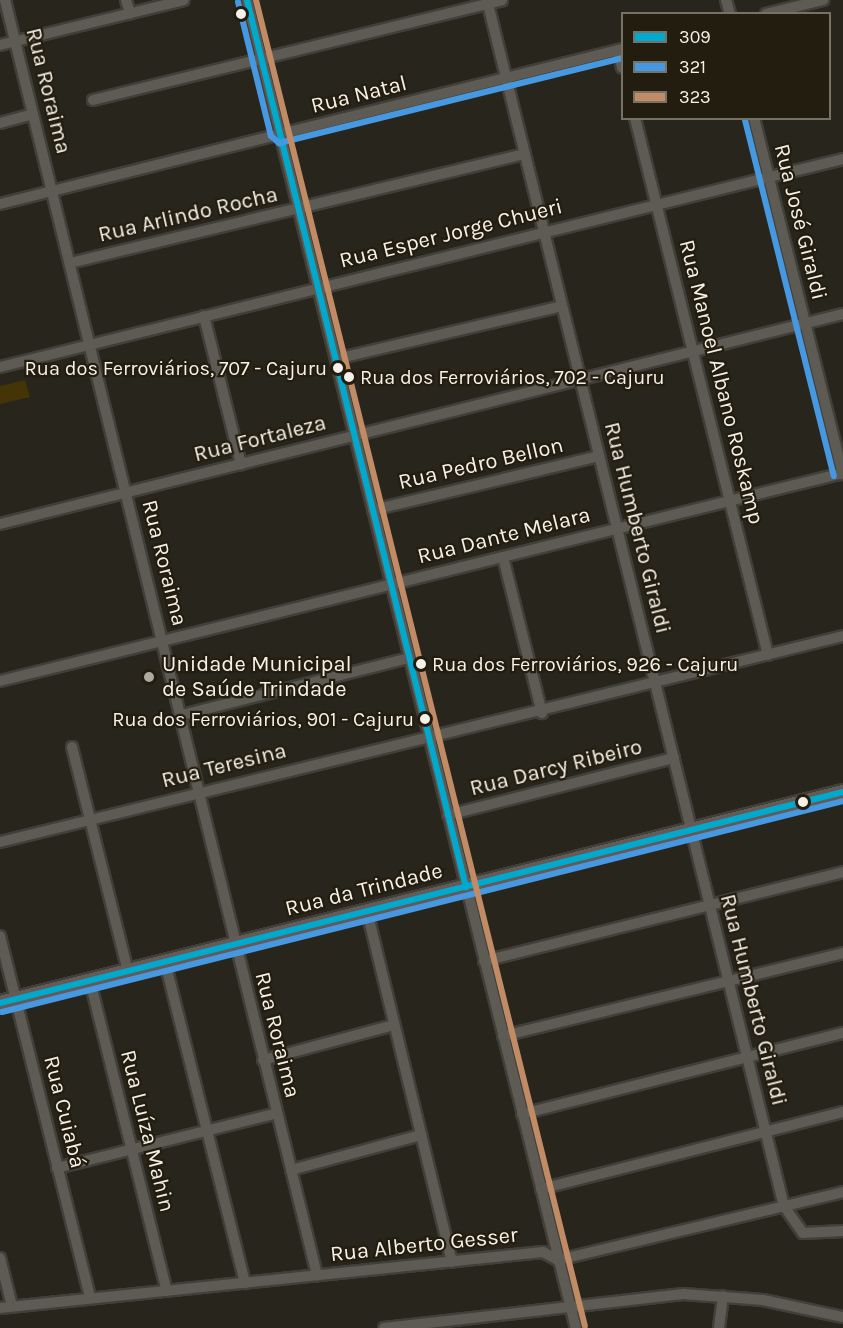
<!DOCTYPE html>
<html>
<head>
<meta charset="utf-8">
<style>
	body { margin:0 }
	#map { position:relative; width:843px; height:1328px; overflow:hidden; background:#28251d; font-family:Karla,sans-serif }
	div>[style] { position:absolute }
	.green>* { inset:0; background:#453506 }
	.roads { filter:drop-shadow(2px 0 #413f39) drop-shadow(-2px 0 #413f39) drop-shadow(0 2px #413f39) drop-shadow(0 -2px #413f39) }
	.minor>* { height:10px; margin:-5px; padding:0 5px; transform-origin:5px; border-radius:5px; background:#5e5b54 }
	.major>* { height:14px; margin:-7px; padding:0 7px; transform-origin:7px; border-radius:7px; background:#645b58 }
	.bus-1>* { height:6px; margin:-3px; padding:0 3px; transform-origin:3px; border-radius:3px; background:#00a9ce }
	.bus-2>* { height:6px; margin:-3px; padding:0 3px; transform-origin:3px; border-radius:3px; background:#4699e1 }
	.bus-3>* { height:6px; margin:-3px; padding:0 3px; transform-origin:3px; border-radius:3px; background:#c18c65 }
	.dots>* { width:16px; height:16px; translate:-50% -50%; box-sizing:border-box; border:3px solid #231d0f; border-radius:50% }
	span { translate:-50% -50%; white-space:nowrap; text-align:center; line-height:1.15; -webkit-text-stroke:4.5px #231d0f; paint-order:stroke }
	.bus-label { font-size:20px; color:#f5f1e8 }
	.right { translate:-100% -50%; text-align:right }
	.left { translate:0 -50%; text-align:left }
	.street-label { font-size:22px; color:#f5f1e8 }
	.poi-label { font-size:22px; color:#f5f1e8 }
	.legend { position:absolute; left:621px; top:12px; width:210px; height:108px; box-sizing:border-box; background:#231d0f; border:2px solid #777266; margin:0; padding:8px 10px; list-style:none; font-size:18px; color:#f5f1e8 }
	.legend li { display:flex; align-items:center; gap:12px; height:30px }
	.legend b { width:30px; border:2px solid #777266 }
</style>
</head>
<body>
<div id="map">
	<div class="green">
		<i style="clip-path:polygon(25px 380px,30px 397px,0 404px,0 386px)"></i>
	</div>
	<div class="roads">
		<div class="minor">
			<i style="left:5px;top:0;width:1313px;rotate:76.25deg"></i>
			<i style="left:126px;top:0;width:14px;rotate:73deg"></i>
			<i style="left:247px;top:0;width:1368px;rotate:76.09deg"></i>
			<i style="left:487px;top:0;width:1242px;rotate:76.17deg"></i>
			<i style="left:784px;top:1206px;width:33px;rotate:55deg"></i>
			<i style="left:803px;top:1233px;width:40px;rotate:-2.9deg"></i>
			<i style="left:726px;top:0;width:15px;rotate:74deg"></i>
			<i style="left:766px;top:14px;width:59px;rotate:-13.8deg"></i>
			<i style="left:0;top:45px;width:189px;rotate:-13.7deg"></i>
			<i style="left:618px;top:50px;width:18px;rotate:77deg"></i>
			<i style="left:93px;top:100px;width:421px;rotate:-13.7deg"></i>
			<i style="left:635px;top:118px;width:553px;rotate:76.09deg"></i>
			<i style="left:754px;top:118px;width:367px;rotate:76deg"></i>
			<i style="left:0;top:123px;width:34px;rotate:-15deg"></i>
			<i style="left:0;top:204px;width:641px;rotate:-13.99deg"></i>
			<i style="left:70px;top:263px;width:468px;rotate:-13.5deg"></i>
			<i style="left:204px;top:316px;width:153px;rotate:76deg"></i>
			<i style="left:336px;top:359px;width:232px;rotate:-13.2deg"></i>
			<i style="left:0;top:367px;width:868px;rotate:-13.86deg"></i>
			<i style="left:373px;top:510px;width:232px;rotate:-13.4deg"></i>
			<i style="left:0;top:524px;width:869px;rotate:-13.99deg"></i>
			<i style="left:503px;top:557px;width:161px;rotate:76deg"></i>
			<i style="left:0;top:681px;width:868px;rotate:-13.86deg"></i>
			<i style="left:182px;top:715px;width:234px;rotate:-14.1deg"></i>
			<i style="left:72px;top:747px;width:231px;rotate:76deg"></i>
			<i style="left:448px;top:815px;width:233px;rotate:-14.2deg"></i>
			<i style="left:0;top:842px;width:868px;rotate:-13.73deg"></i>
			<i style="left:367px;top:911px;width:361px;rotate:76.4deg"></i>
			<i style="left:0;top:936px;width:373px;rotate:76deg"></i>
			<i style="left:484px;top:961px;width:370px;rotate:-13.9deg"></i>
			<i style="left:165px;top:962px;width:331px;rotate:76deg"></i>
			<i style="left:90px;top:981px;width:319px;rotate:76.1deg"></i>
			<i style="left:503px;top:1036px;width:350px;rotate:-13.7deg"></i>
			<i style="left:263px;top:1060px;width:136px;rotate:-15deg"></i>
			<i style="left:522px;top:1114px;width:331px;rotate:-14.2deg"></i>
			<i style="left:57px;top:1168px;width:227px;rotate:-14deg"></i>
			<i style="left:291px;top:1170px;width:135px;rotate:-15.1deg"></i>
			<i style="left:541px;top:1189px;width:312px;rotate:-14.3deg"></i>
			<i style="left:0;top:1258px;width:49px;rotate:76deg"></i>
			<i style="left:0;top:1308px;width:546px;rotate:-5.89deg"></i>
			<i style="left:543px;top:1252px;width:17px;rotate:28deg"></i>
			<i style="left:558px;top:1260px;width:293px;rotate:-13.4deg"></i>
			<i style="left:384px;top:1328px;width:301px;rotate:-6.5deg"></i>
			<i style="left:683px;top:1294px;width:80px;rotate:4.3deg"></i>
			<i style="left:763px;top:1300px;width:82px;rotate:12deg"></i>
			<i style="left:719px;top:1328px;width:32px;rotate:-83deg"></i>
		</div>
		<div class="major">
			<i style="left:0;top:1003px;width:869px;rotate:-14.05deg"></i>
		</div>
	</div>
	<div class="bus-1">
		<i style="left:247px;top:0;width:914px;rotate:76.13deg"></i>
		<i style="left:0;top:1003px;width:869px;rotate:-14.05deg"></i>
	</div>
	<div class="bus-2">
		<i style="left:238px;top:2px;width:138px;rotate:76.2deg"></i>
		<i style="left:271px;top:136px;width:11px;rotate:41deg"></i>
		<i style="left:279px;top:143px;width:353px;rotate:-13.9deg"></i>
		<i style="left:745px;top:120px;width:367px;rotate:76deg"></i>
		<i style="left:2px;top:1012px;width:867px;rotate:-14.08deg"></i>
	</div>
	<div class="bus-3">
		<i style="left:256px;top:0;width:1366px;rotate:76.07deg"></i>
	</div>
	<div class="dots">
		<i style="left:241px;top:14px;background:#f5f1e8"></i>
		<i style="left:338px;top:368px;background:#f5f1e8"></i>
		<i style="left:349px;top:377px;background:#f5f1e8"></i>
		<i style="left:421px;top:664px;background:#f5f1e8"></i>
		<i style="left:149px;top:677px;background:#adaaa1"></i>
		<i style="left:425px;top:719px;background:#f5f1e8"></i>
		<i style="left:803px;top:802px;background:#f5f1e8"></i>
	</div>
	<div class="bus-label">
		<span class="right" style="left:327px;top:368px">Rua dos Ferroviários, 707 - Cajuru</span>
		<span class="left" style="left:360px;top:377px">Rua dos Ferroviários, 702 - Cajuru</span>
		<span class="left" style="left:432px;top:664px">Rua dos Ferroviários, 926 - Cajuru</span>
		<span class="right" style="left:414px;top:719px">Rua dos Ferroviários, 901 - Cajuru</span>
	</div>
	<div class="street-label">
		<span style="left:48px;top:91px;rotate:76deg">Rua Roraima</span>
		<span style="left:359px;top:95px;rotate:-14deg">Rua Natal</span>
		<span style="left:188px;top:215px;rotate:-13deg">Rua Arlindo Rocha</span>
		<span style="left:800px;top:222px;rotate:76deg">Rua José Giraldi</span>
		<span style="left:451px;top:234px;rotate:-14deg">Rua Esper Jorge Chueri</span>
		<span style="left:721px;top:382px;rotate:76deg">Rua Manoel Albano Roskamp</span>
		<span style="left:260px;top:439px;rotate:-14deg">Rua Fortaleza</span>
		<span style="left:481px;top:464px;rotate:-13deg">Rua Pedro Bellon</span>
		<span style="left:637px;top:528px;rotate:76deg">Rua Humberto Giraldi</span>
		<span style="left:504px;top:536px;rotate:-14deg">Rua Dante Melara</span>
		<span style="left:164px;top:563px;rotate:76deg">Rua Roraima</span>
		<span style="left:224px;top:766px;rotate:-14deg">Rua Teresina</span>
		<span style="left:556px;top:768px;rotate:-14deg">Rua Darcy Ribeiro</span>
		<span style="left:364px;top:890px;rotate:-14deg">Rua da Trindade</span>
		<span style="left:753px;top:1000px;rotate:76deg">Rua Humberto Giraldi</span>
		<span style="left:277px;top:1035px;rotate:76deg">Rua Roraima</span>
		<span style="left:64px;top:1112px;rotate:76deg">Rua Cuiabá</span>
		<span style="left:147px;top:1131px;rotate:76deg">Rua Luíza Mahin</span>
		<span style="left:424px;top:1245px;rotate:-6deg">Rua Alberto Gesser</span>
	</div>
	<div class="poi-label">
		<span class="left" style="left:162px;top:677px">Unidade Municipal<br>de Saúde Trindade</span>
	</div>
	<ul class="legend">
	<li><b style="height:8px;background:#00a9ce"></b>309</li>
	<li><b style="height:8px;background:#4699e1"></b>321</li>
	<li><b style="height:8px;background:#c18c65"></b>323</li>
	</ul>
</div>
</body>
</html>
